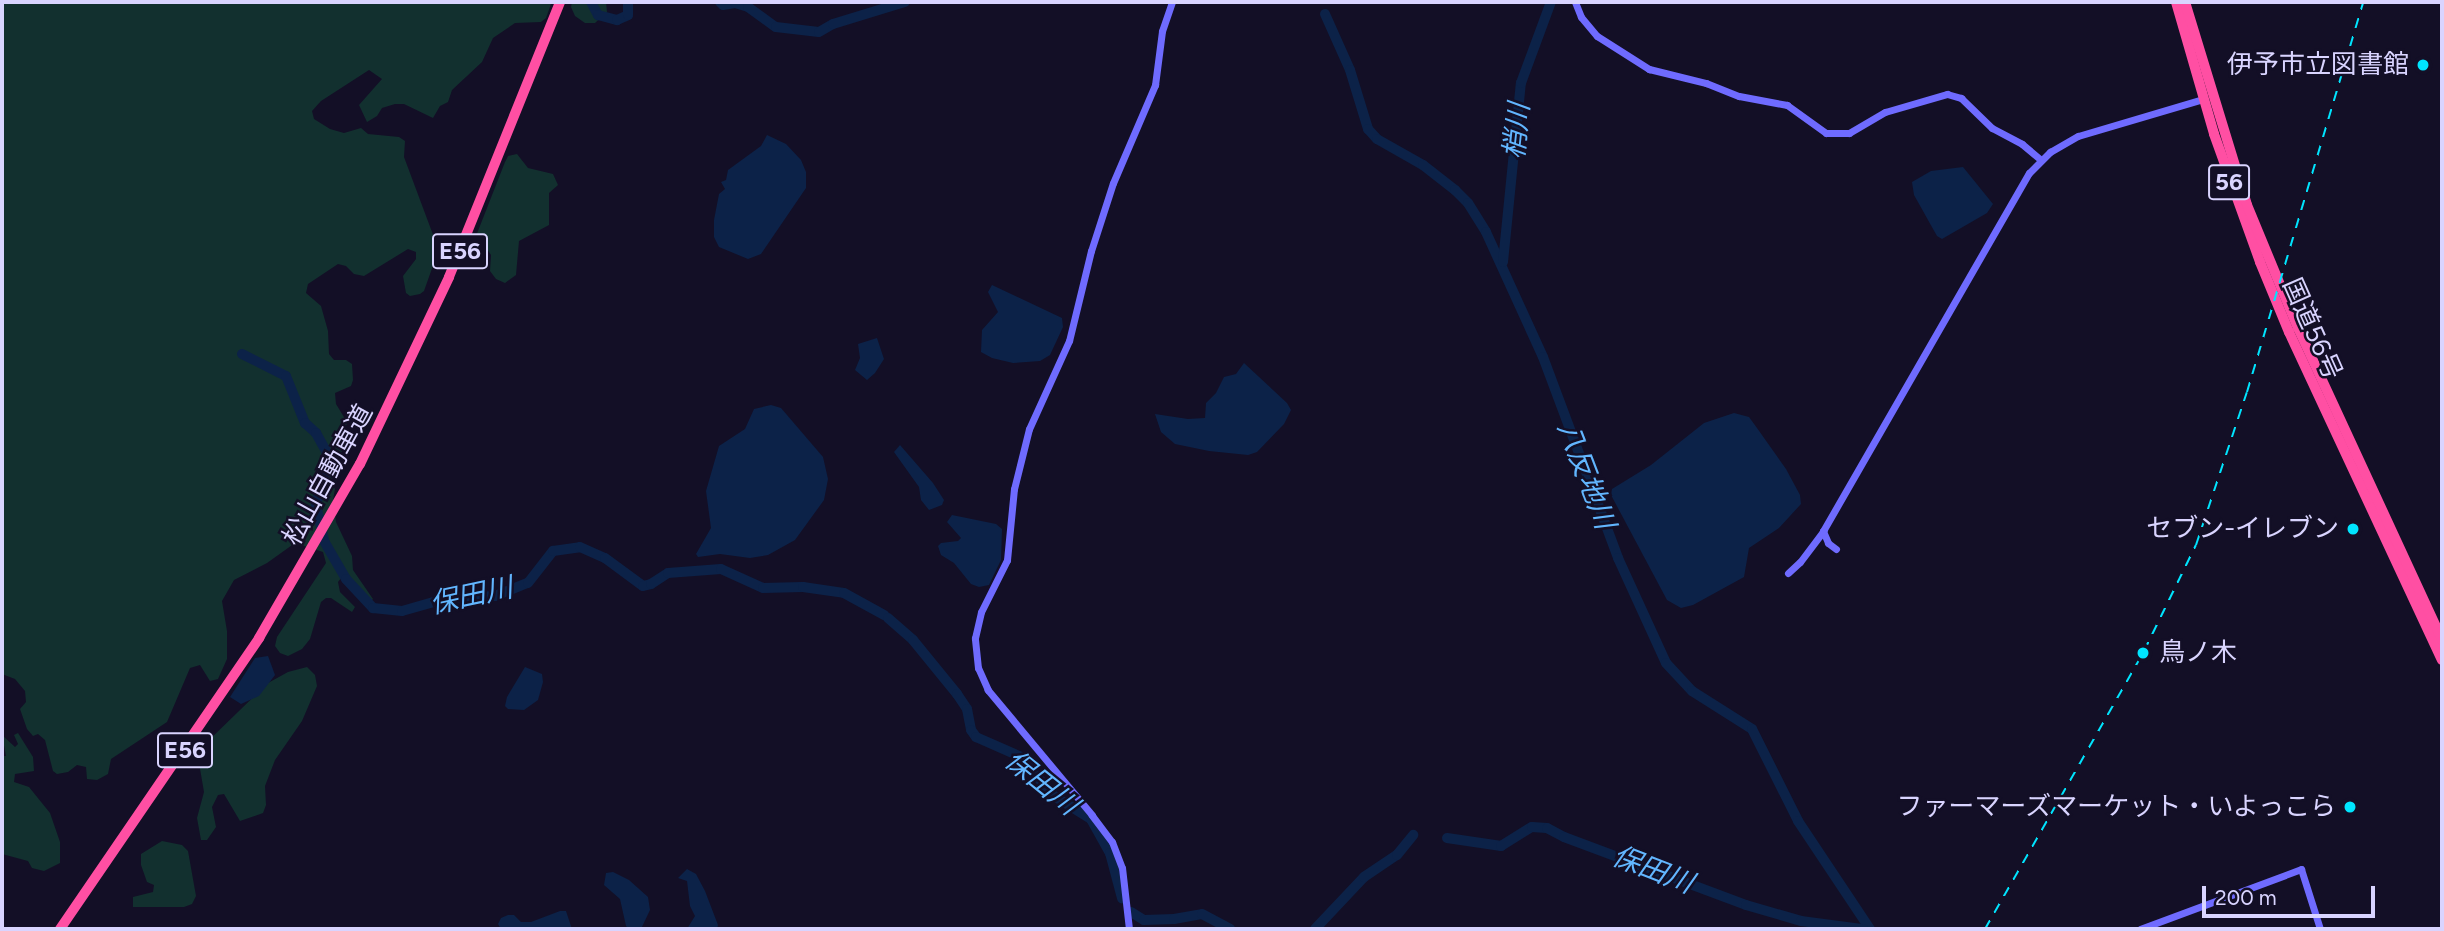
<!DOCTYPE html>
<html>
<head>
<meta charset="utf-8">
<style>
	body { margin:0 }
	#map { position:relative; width:2444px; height:931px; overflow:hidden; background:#130f26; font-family:Figtree,"Noto Sans JP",sans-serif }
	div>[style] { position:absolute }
	.green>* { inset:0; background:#12302f }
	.water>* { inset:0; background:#0c2248 }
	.river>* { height:10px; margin:-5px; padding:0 5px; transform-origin:5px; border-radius:5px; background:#0c2248 }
	.secondary>* { height:7px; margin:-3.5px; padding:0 3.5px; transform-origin:3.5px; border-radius:3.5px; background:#6f6bff }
	.highway>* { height:10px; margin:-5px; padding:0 5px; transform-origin:5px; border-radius:5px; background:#ff4fa3 }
	.rail>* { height:2px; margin-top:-1px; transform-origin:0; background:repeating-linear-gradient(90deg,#00e5ff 0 10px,transparent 0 19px) }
	.dots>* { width:19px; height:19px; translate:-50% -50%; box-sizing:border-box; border:4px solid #130f26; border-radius:50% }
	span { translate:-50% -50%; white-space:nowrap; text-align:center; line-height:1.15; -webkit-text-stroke:5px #130f26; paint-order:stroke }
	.shield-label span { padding:2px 5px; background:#130f26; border:2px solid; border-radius:5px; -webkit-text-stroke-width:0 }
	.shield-label { font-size:24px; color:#d9d4ff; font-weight:700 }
	.poi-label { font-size:26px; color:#d9d4ff }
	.right { translate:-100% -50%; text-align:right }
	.left { translate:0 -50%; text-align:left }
	.street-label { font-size:26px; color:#d9d4ff }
	.water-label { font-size:28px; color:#62b6ff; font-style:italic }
	.frame { position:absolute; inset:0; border:4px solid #d9d4ff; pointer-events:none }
	.scale { position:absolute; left:2202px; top:886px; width:173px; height:32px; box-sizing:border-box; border:4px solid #d9d4ff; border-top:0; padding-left:9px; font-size:21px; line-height:24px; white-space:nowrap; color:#d9d4ff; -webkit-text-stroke:5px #130f26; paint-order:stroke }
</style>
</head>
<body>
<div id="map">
	<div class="green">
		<i style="clip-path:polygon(2px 2px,550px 2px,551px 4px,546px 18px,541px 22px,515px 23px,493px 38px,482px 62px,452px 90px,448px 102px,440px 106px,433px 118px,404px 104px,395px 104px,382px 108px,377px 116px,367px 122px,359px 105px,382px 79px,369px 70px,321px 101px,312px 111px,314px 119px,330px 129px,344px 133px,361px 128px,368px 134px,399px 137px,405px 141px,404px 157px,435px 240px,435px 260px,424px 291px,420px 294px,410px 296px,406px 293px,403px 276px,416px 259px,416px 252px,408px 249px,364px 276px,354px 274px,346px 266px,338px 264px,308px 284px,306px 293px,321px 306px,328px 331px,329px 354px,334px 360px,346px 360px,352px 364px,353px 380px,351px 386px,335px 393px,336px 404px,347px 422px,333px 500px,336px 522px,352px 556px,353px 570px,373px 599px,369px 603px,361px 601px,341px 578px,338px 582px,340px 592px,355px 607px,352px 612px,331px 598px,326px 598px,321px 602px,310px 639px,302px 649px,288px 656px,280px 653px,275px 646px,277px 637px,326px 563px,323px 552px,295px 543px,267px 563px,234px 580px,222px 601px,227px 631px,227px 659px,218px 679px,210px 681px,200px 665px,190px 668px,167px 722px,111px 759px,108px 774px,97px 780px,87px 779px,86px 767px,77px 765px,68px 772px,57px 774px,53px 771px,45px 740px,38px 734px,33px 736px,27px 729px,20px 709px,26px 702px,25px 691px,15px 679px,2px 674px)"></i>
		<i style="clip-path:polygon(572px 2px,606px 2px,607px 12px,595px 23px,585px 23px,575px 16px,571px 7px)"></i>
		<i style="clip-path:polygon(517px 154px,528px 168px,553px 174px,558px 185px,549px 193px,549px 225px,519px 241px,516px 275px,505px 283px,496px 279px,490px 271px,491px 255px,487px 249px,476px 264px,469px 265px,467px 259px,505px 162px,508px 156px)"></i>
		<i style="clip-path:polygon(307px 667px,315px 675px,317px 686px,302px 721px,275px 760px,265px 786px,266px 805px,263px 813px,240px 821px,224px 794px,218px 795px,212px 807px,216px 827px,207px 840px,201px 840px,197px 818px,204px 792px,198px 757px,206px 743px,268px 683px,288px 672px)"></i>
		<i style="clip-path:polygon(18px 733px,33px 757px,34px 771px,15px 774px,14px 782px,29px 787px,50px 813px,60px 842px,60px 863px,44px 871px,32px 868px,28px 861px,2px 854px,2px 756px,6px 756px,2px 735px,15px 747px,18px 744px,14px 735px)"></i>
		<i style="clip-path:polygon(162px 841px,182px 845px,188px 851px,196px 896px,192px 904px,184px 907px,133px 907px,133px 897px,153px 892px,154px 885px,147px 882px,141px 865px,141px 854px)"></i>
	</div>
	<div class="water">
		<i style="clip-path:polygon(767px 135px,786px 144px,801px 160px,806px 172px,806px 188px,761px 254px,748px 259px,719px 247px,714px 237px,714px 220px,719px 194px,725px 189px,721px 182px,726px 180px,728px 170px,761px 146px)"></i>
		<i style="clip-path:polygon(1963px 167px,1993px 204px,1987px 213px,1942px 239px,1937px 236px,1914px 195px,1912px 182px,1931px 171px)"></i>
		<i style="clip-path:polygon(992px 285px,1062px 318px,1063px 327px,1050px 355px,1040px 361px,1013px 363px,992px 358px,981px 352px,982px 330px,998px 312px,988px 292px)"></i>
		<i style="clip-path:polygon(877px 338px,884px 359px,875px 373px,867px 380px,855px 370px,860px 358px,858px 344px)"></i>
		<i style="clip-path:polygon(1244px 363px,1287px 403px,1291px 410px,1284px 424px,1257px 452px,1248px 455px,1209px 451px,1175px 444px,1161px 432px,1155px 414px,1188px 419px,1205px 418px,1206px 403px,1216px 393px,1224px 377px,1236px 374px)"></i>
		<i style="clip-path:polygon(771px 405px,781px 408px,823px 457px,828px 479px,824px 500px,795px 540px,768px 555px,750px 558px,720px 554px,698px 557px,696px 554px,711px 528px,706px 491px,719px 446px,745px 429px,754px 409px)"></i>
		<i style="clip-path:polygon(1734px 413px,1749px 417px,1757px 428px,1786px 469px,1800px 495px,1801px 504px,1779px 528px,1749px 548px,1744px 577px,1693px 605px,1681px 608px,1667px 600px,1611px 495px,1612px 489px,1651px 465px,1704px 423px)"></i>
		<i style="clip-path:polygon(900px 445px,933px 483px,944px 500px,942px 505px,929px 510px,921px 500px,919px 487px,894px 452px)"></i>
		<i style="clip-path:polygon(952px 515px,996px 524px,1002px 529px,1001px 560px,989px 585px,979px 587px,971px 584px,954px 563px,941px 555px,938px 546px,941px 543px,958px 541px,961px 538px,947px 522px)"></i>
		<i style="clip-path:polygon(268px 656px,275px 675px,259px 696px,241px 704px,230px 697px,255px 658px)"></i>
		<i style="clip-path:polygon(525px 667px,542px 674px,543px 682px,538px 700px,524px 710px,508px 709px,505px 706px,507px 697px)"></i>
		<i style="clip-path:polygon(687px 869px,696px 874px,705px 891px,718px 925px,717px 929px,687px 929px,695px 916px,690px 906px,687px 881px,678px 878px)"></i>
		<i style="clip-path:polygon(613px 872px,629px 880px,648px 897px,650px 910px,641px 929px,629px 929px,626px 926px,620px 899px,604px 885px,606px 873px)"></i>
		<i style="clip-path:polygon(560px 911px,566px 911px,572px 929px,501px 929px,498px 924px,501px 918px,508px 915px,514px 915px,521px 922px,531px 922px)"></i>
	</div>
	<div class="river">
		<i style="left:591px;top:2px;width:15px;rotate:62deg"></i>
		<i style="left:598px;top:15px;width:20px;rotate:15deg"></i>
		<i style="left:617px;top:20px;width:12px;rotate:-24deg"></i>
		<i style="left:628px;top:15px;width:13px;rotate:-90deg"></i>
		<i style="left:720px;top:2px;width:4px;rotate:45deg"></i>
		<i style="left:723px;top:5px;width:12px;rotate:-9deg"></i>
		<i style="left:735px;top:3px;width:14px;rotate:17deg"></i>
		<i style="left:748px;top:7px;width:34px;rotate:36deg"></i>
		<i style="left:776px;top:27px;width:43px;rotate:6.6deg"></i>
		<i style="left:819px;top:32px;width:16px;rotate:-30deg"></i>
		<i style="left:833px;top:24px;width:75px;rotate:-17deg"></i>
		<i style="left:1325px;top:14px;width:61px;rotate:65.9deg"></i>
		<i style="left:1350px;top:70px;width:62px;rotate:73deg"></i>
		<i style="left:1368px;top:129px;width:13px;rotate:48deg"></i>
		<i style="left:1377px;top:139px;width:53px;rotate:29.5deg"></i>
		<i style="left:1423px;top:165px;width:41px;rotate:38deg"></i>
		<i style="left:1455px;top:190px;width:18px;rotate:45deg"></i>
		<i style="left:1468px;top:203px;width:34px;rotate:58deg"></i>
		<i style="left:1486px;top:232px;width:137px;rotate:65.5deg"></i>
		<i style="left:1543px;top:357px;width:215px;rotate:69.5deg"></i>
		<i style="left:1618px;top:558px;width:115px;rotate:65.4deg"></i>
		<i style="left:1666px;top:663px;width:38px;rotate:47deg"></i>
		<i style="left:1692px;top:691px;width:71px;rotate:32.3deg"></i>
		<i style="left:1752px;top:729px;width:103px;rotate:63.4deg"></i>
		<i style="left:1798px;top:821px;width:130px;rotate:56.3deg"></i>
		<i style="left:1503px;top:262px;width:180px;rotate:-84.3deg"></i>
		<i style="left:1521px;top:83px;width:86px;rotate:-69.7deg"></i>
		<i style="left:242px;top:354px;width:49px;rotate:26.6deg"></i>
		<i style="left:286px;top:376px;width:51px;rotate:68deg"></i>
		<i style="left:305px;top:423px;width:15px;rotate:42deg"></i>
		<i style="left:316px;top:433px;width:26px;rotate:61deg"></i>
		<i style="left:329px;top:456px;width:51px;rotate:104.9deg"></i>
		<i style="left:316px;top:505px;width:37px;rotate:77deg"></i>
		<i style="left:324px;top:541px;width:44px;rotate:59.9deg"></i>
		<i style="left:346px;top:579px;width:40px;rotate:47deg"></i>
		<i style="left:373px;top:608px;width:29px;rotate:6deg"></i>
		<i style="left:402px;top:611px;width:48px;rotate:-15.8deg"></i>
		<i style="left:448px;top:598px;width:47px;rotate:-2.4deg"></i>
		<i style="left:495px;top:596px;width:35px;rotate:-22deg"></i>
		<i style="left:528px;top:583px;width:41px;rotate:-52deg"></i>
		<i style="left:553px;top:551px;width:27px;rotate:-8deg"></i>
		<i style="left:580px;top:547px;width:27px;rotate:24deg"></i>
		<i style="left:605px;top:558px;width:47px;rotate:36.4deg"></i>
		<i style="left:643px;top:586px;width:8px;rotate:-14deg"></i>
		<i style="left:651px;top:584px;width:20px;rotate:-33deg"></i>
		<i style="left:668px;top:573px;width:53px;rotate:-4.3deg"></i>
		<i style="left:721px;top:569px;width:46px;rotate:24.3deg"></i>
		<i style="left:763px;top:588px;width:40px;rotate:-1.4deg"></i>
		<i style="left:803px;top:587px;width:41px;rotate:8.3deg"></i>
		<i style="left:844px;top:593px;width:46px;rotate:28.8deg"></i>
		<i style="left:888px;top:618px;width:33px;rotate:41deg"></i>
		<i style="left:913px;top:640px;width:70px;rotate:50.8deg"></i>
		<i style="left:957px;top:694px;width:18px;rotate:56deg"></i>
		<i style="left:967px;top:709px;width:21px;rotate:79deg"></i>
		<i style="left:971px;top:730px;width:9px;rotate:54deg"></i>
		<i style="left:976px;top:737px;width:47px;rotate:23.8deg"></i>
		<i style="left:1019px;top:756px;width:53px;rotate:48.8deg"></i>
		<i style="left:1054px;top:796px;width:44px;rotate:31.9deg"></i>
		<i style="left:1091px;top:819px;width:39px;rotate:61deg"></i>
		<i style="left:1110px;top:853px;width:47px;rotate:75.1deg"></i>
		<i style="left:1447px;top:838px;width:55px;rotate:8.4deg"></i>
		<i style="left:1501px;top:846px;width:36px;rotate:-32deg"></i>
		<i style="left:1532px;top:827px;width:15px;rotate:4deg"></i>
		<i style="left:1547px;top:828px;width:19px;rotate:28deg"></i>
		<i style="left:1564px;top:837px;width:194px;rotate:20.5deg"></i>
		<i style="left:1746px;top:905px;width:57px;rotate:16.2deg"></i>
		<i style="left:1801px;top:921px;width:63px;rotate:7.4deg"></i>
		<i style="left:1131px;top:912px;width:15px;rotate:32deg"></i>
		<i style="left:1144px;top:920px;width:30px;rotate:-2deg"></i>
		<i style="left:1174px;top:919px;width:28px;rotate:-10deg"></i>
		<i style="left:1202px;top:914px;width:32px;rotate:28deg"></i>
		<i style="left:1315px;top:929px;width:71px;rotate:-46.7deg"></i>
		<i style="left:1364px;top:877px;width:40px;rotate:-34deg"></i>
		<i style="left:1397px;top:855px;width:26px;rotate:-51deg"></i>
	</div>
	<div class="secondary">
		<i style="left:1575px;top:2px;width:16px;rotate:68deg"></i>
		<i style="left:1581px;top:17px;width:25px;rotate:50deg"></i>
		<i style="left:1597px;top:36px;width:62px;rotate:32.4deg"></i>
		<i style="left:1649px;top:69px;width:59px;rotate:13.8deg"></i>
		<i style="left:1706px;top:83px;width:35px;rotate:22deg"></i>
		<i style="left:1739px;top:96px;width:49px;rotate:10.6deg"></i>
		<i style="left:1787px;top:105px;width:48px;rotate:35.7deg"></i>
		<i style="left:1826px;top:133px;width:23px"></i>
		<i style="left:1849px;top:133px;width:42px;rotate:-30.3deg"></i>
		<i style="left:1885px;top:112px;width:65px;rotate:-16.2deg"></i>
		<i style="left:1947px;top:94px;width:15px;rotate:16deg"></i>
		<i style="left:1961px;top:98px;width:43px;rotate:44.1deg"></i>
		<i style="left:1992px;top:128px;width:34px;rotate:28deg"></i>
		<i style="left:2022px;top:144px;width:25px;rotate:40deg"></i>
		<i style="left:1823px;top:531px;width:13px;rotate:67deg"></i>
		<i style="left:1828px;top:543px;width:10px;rotate:37deg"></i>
		<i style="left:1788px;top:573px;width:16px;rotate:-43deg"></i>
		<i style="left:1800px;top:562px;width:39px;rotate:-53deg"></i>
		<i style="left:1823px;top:531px;width:413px;rotate:-60.1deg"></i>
		<i style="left:2029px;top:173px;width:30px;rotate:-45deg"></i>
		<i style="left:2050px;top:152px;width:32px;rotate:-30deg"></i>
		<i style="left:2078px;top:136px;width:130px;rotate:-16.5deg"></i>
		<i style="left:1129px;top:929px;width:61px;rotate:-96.5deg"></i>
		<i style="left:1122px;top:868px;width:28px;rotate:-111deg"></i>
		<i style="left:1112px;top:842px;width:34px;rotate:-127deg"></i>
		<i style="left:1092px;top:815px;width:163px;rotate:-129.8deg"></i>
		<i style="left:988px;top:690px;width:24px;rotate:-114deg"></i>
		<i style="left:978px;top:668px;width:30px;rotate:-96deg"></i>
		<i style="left:975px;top:638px;width:27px;rotate:-77deg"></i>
		<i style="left:981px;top:612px;width:58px;rotate:-63.4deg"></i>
		<i style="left:1007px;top:560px;width:71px;rotate:-84.4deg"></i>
		<i style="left:1014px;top:489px;width:62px;rotate:-76deg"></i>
		<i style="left:1029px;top:429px;width:97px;rotate:-65.6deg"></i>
		<i style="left:1069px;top:341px;width:93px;rotate:-76.3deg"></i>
		<i style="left:1091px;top:251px;width:71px;rotate:-72.1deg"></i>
		<i style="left:1113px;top:183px;width:107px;rotate:-66.8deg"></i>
		<i style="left:1155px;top:85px;width:54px;rotate:-82.6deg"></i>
		<i style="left:1162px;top:31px;width:31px;rotate:-71deg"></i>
		<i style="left:2140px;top:929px;width:172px;rotate:-20.4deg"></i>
		<i style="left:2301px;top:869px;width:63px;rotate:72.4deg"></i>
	</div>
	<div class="highway">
		<i style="left:2176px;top:2px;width:137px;rotate:73.9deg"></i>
		<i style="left:2214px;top:134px;width:136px;rotate:70.2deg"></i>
		<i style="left:2260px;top:262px;width:76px;rotate:67.5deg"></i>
		<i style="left:2289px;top:332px;width:362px;rotate:65deg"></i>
		<i style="left:2185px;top:2px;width:212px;rotate:73deg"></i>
		<i style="left:2247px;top:205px;width:133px;rotate:67.5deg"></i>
		<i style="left:2298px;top:328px;width:344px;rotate:65.2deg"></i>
		<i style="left:60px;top:929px;width:353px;rotate:-55.6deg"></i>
		<i style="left:259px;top:638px;width:201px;rotate:-59.9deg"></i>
		<i style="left:360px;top:464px;width:207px;rotate:-64.5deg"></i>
		<i style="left:449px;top:277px;width:297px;rotate:-68deg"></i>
	</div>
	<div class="rail">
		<i style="left:1985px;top:929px;width:320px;rotate:-60.2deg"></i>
		<i style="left:2144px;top:651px;width:118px;rotate:-63.9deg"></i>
		<i style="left:2196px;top:545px;width:161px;rotate:-71.6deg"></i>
		<i style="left:2247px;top:392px;width:407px;rotate:-73.4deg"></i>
	</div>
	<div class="dots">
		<i style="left:2423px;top:65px;background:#00e5ff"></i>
		<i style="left:2353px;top:529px;background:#00e5ff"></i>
		<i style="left:2143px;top:653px;background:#00e5ff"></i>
		<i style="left:2350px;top:807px;background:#00e5ff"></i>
	</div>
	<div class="shield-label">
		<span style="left:2229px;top:182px">56</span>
		<span style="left:460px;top:251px">E56</span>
		<span style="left:185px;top:750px">E56</span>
	</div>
	<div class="poi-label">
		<span class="right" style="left:2409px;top:65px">伊予市立図書館</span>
		<span class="right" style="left:2339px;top:529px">セブン-イレブン</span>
		<span class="left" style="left:2159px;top:653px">鳥ノ木</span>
		<span class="right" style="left:2336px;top:807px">ファーマーズマーケット・いよっこら</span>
	</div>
	<div class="street-label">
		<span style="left:2312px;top:329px;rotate:66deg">国道56号</span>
		<span style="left:328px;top:475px;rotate:-61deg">松山自動車道</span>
	</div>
	<div class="water-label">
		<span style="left:1516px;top:131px;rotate:-84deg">梢川</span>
		<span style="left:1587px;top:475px;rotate:69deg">八反地川</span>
		<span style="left:471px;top:595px;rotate:-12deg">保田川</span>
		<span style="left:1042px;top:782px;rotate:39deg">保田川</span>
		<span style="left:1653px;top:869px;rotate:21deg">保田川</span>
	</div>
	<div class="frame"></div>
	<div class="scale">200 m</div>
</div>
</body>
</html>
